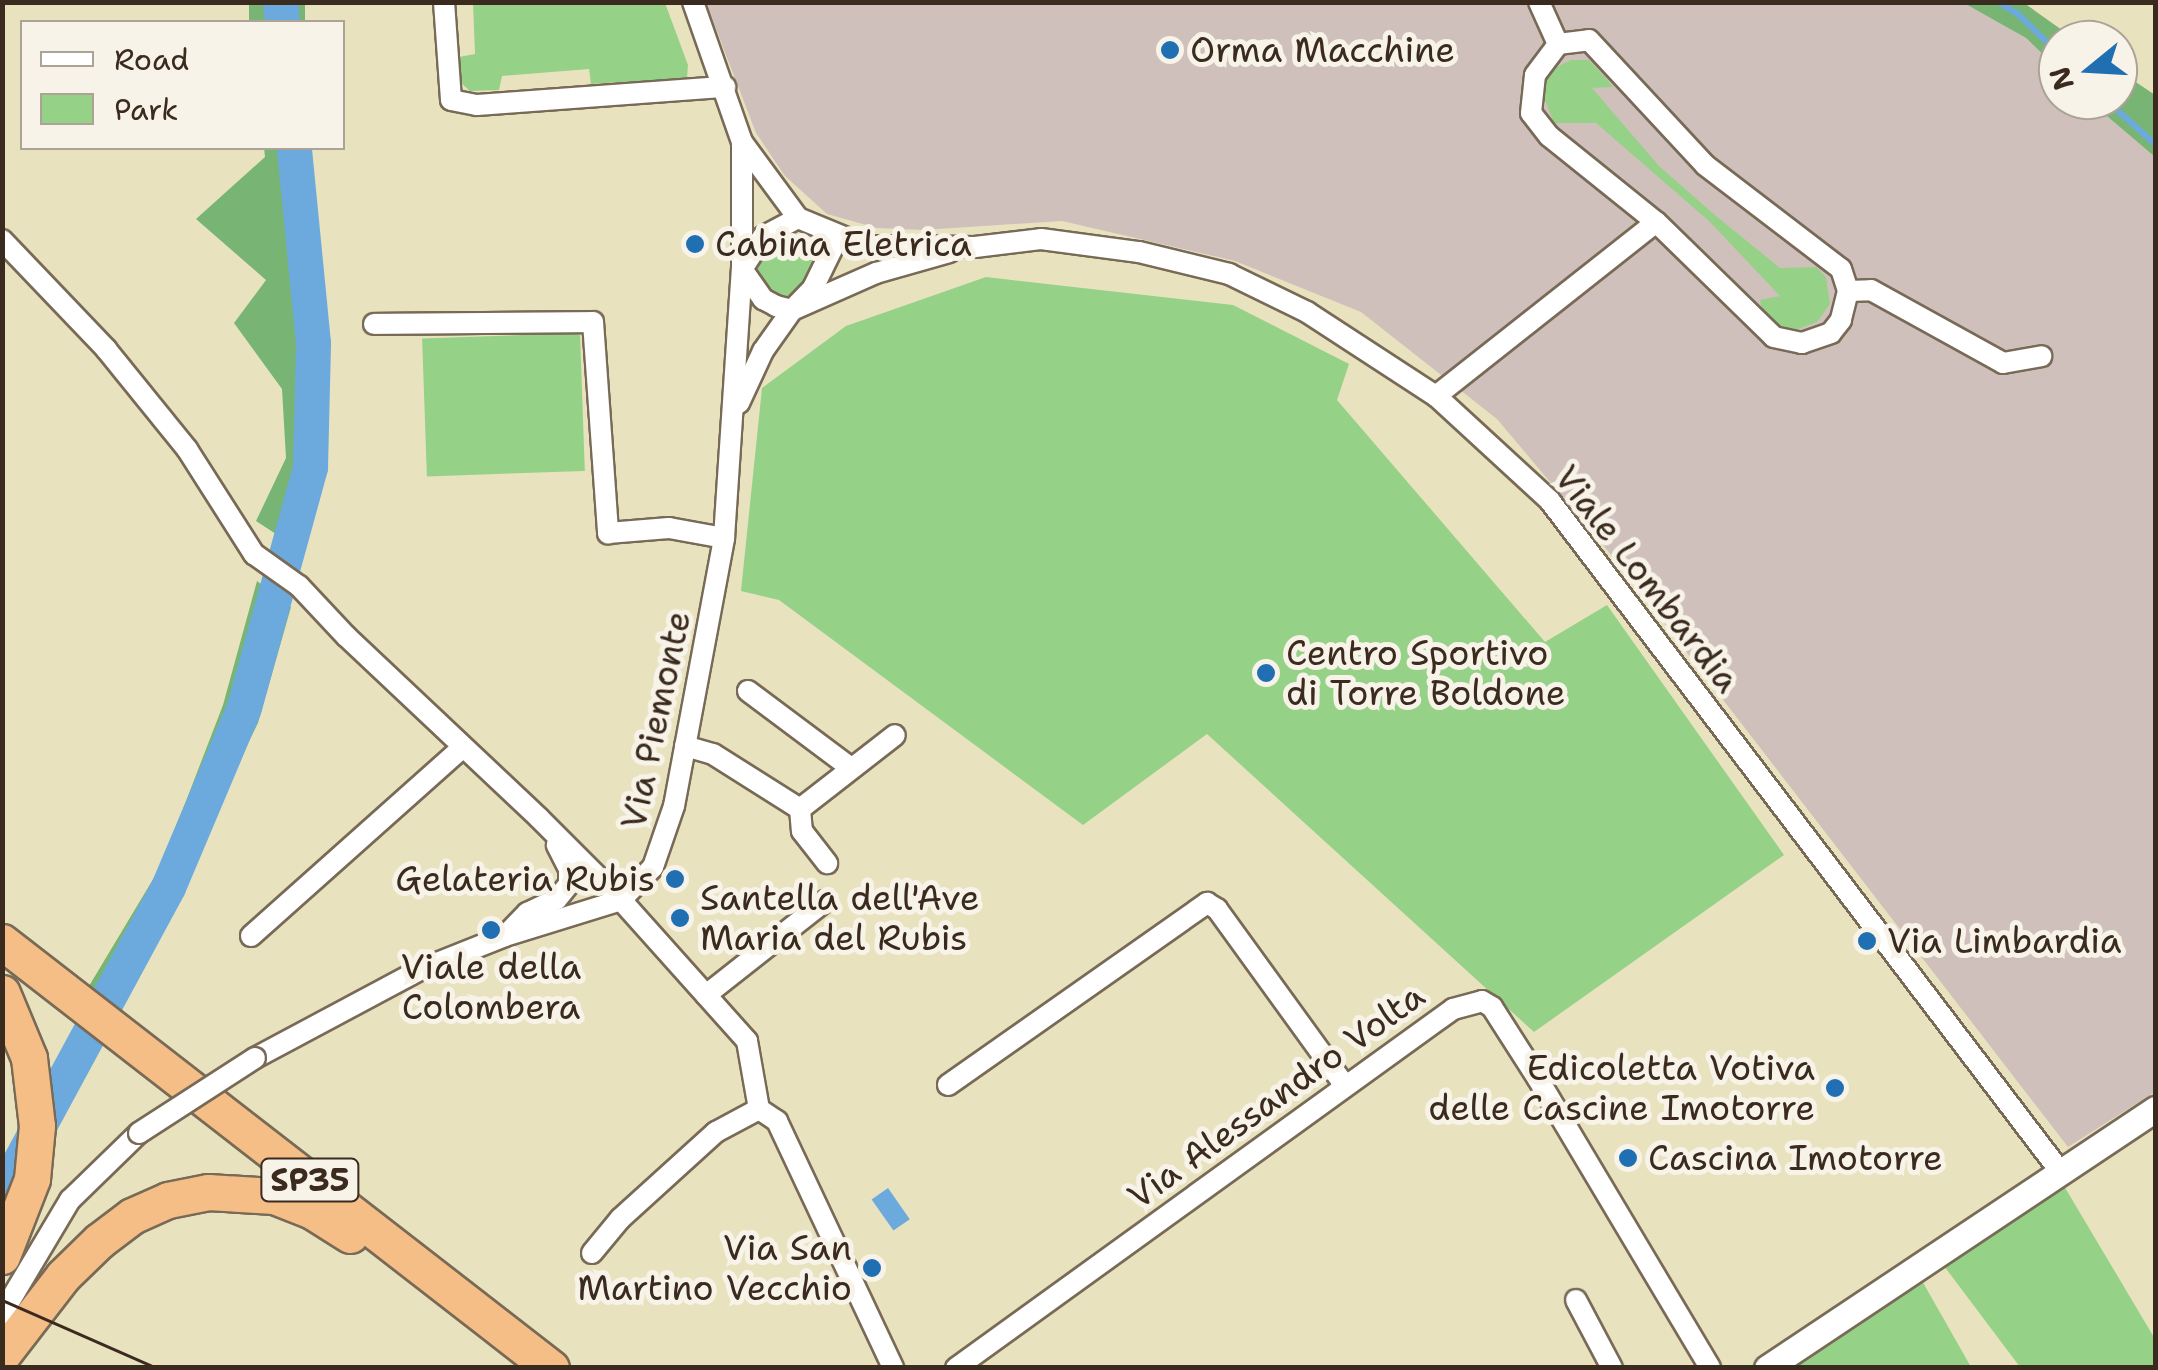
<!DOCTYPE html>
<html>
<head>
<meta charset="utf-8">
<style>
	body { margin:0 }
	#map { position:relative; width:2158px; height:1370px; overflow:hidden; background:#e9e2bf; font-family:"Shantell Sans",sans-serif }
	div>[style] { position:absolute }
	.industrial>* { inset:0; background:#d0c0bc }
	.green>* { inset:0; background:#95d287; transform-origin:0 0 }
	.forest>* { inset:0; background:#78b474; transform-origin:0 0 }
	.water>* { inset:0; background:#6caade; transform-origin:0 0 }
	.stream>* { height:6px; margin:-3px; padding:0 3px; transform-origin:3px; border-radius:3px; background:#6caade }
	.river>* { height:35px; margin:-17.5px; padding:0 17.5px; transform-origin:17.5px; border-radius:17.5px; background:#6caade }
	.roads { filter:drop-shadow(2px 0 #786a56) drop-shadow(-2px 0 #786a56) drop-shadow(0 2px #786a56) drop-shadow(0 -2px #786a56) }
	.minor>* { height:20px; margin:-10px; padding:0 10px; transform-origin:10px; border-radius:10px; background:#fff }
	.tertiary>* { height:25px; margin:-12.5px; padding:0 12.5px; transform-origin:12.5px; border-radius:12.5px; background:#fff }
	.trunk>* { height:35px; margin:-17.5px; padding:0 17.5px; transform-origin:17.5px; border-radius:17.5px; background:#f6be87 }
	.tram>* { height:2.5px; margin:-1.25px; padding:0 1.25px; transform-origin:1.25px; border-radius:1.25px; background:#3b2a1e }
	.bridges { filter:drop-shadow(2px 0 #786a56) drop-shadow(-2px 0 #786a56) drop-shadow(0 2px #786a56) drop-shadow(0 -2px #786a56) }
	.minor-bridge>* { height:20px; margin:-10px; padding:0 10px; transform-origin:10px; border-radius:10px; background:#fff }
	.dots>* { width:28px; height:28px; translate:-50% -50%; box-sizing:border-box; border:5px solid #f7f3e8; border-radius:50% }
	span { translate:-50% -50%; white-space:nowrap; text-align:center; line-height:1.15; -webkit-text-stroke:10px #f7f3e8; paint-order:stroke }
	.shield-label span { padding:2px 8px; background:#f7f3e8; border:2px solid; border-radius:8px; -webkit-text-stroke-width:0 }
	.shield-label { font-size:32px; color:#3b2a1e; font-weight:700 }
	.poi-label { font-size:35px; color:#3b2a1e }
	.left { translate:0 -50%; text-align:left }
	.right { translate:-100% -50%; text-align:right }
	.street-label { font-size:35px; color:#3b2a1e }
	.frame { position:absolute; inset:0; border:5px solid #3b2a1e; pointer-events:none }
	.legend { position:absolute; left:20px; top:20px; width:325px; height:130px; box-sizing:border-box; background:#f7f3e8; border:2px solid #aca397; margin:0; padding:12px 18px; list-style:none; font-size:30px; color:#3b2a1e }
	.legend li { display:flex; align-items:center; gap:20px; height:50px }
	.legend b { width:50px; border:2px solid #aca397 }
	.north { position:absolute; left:2038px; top:20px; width:100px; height:100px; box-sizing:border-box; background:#f7f3e8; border:2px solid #aca397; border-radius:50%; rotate:252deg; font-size:28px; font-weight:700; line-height:40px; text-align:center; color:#3b2a1e }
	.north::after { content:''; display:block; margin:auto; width:35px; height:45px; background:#1f6fb2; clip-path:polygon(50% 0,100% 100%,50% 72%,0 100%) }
</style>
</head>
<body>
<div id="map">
	<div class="industrial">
		<i style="clip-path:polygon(1964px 2px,2026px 38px,2058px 69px,2058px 100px,2088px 100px,2155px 157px,2155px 1092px,2068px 1147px,1613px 557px,1497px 419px,1361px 312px,1235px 261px,1062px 221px,923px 230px,877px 228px,827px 214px,785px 176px,756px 133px,706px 3px)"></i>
	</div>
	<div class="green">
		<i style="clip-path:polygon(473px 3px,665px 3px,688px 65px,687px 78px,591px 84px,589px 69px,502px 76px,499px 90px,470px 91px,462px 84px,459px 57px,475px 54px)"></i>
		<i style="clip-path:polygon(1571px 60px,1589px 60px,1605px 77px,1613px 87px,1592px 88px,1659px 166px,1716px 216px,1780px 268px,1816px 267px,1826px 277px,1830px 304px,1817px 322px,1793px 331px,1779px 325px,1763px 312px,1760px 300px,1780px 296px,1709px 221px,1596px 123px,1554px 123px,1543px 95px,1545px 81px,1555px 68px)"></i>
		<i style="clip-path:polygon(789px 232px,816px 241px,821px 255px,790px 301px,772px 296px,755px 267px,767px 246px)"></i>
		<i style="clip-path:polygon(986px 277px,1233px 305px,1349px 364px,1337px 400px,1545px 642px,1607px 605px,1784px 855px,1534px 1032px,1207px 734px,1083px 825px,779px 600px,741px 591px,762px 388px,846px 326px)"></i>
		<i style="left:580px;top:333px;width:138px;height:158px;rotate:88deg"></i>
		<i style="clip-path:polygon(2064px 1186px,2155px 1339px,2155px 1367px,2020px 1367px,1944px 1266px)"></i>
		<i style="clip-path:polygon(1921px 1279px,1971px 1367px,1787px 1368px)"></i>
	</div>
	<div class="forest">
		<i style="left:249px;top:3px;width:56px;height:19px"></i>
		<i style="clip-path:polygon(1964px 3px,2024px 3px,2076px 40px,2058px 40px,2058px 69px,2026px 38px)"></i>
		<i style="clip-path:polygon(2118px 70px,2155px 95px,2155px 157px,2088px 100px,2118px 100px)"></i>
		<i style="clip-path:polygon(264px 148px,311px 148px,319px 440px,299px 549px,256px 521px,286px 458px,282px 389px,234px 323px,266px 280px,196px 219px,265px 157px)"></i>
		<i style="clip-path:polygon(257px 581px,291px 607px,258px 723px,118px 1006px,89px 986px,161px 866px,223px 705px)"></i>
	</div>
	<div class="water">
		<i style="left:888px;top:1188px;width:38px;height:20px;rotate:55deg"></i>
	</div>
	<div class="stream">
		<i style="left:1998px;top:2px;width:23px;rotate:31deg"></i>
		<i style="left:2018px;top:14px;width:56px;rotate:44.3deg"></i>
		<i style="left:2106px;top:100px;width:67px;rotate:42deg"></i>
	</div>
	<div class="river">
		<i style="left:280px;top:2px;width:20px;rotate:84deg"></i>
		<i style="left:2px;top:1194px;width:349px;rotate:-61.6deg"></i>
		<i style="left:168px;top:887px;width:195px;rotate:-67.1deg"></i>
		<i style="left:244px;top:707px;width:249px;rotate:-74.6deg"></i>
		<i style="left:310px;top:467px;width:124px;rotate:-88.6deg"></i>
		<i style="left:313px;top:343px;width:196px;rotate:-95.6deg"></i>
	</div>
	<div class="roads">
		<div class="minor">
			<i style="left:444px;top:2px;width:98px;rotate:85.9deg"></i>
			<i style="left:451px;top:100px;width:26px;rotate:11deg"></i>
			<i style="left:477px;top:105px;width:249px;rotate:-4.2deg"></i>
			<i style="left:693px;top:2px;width:148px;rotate:70.7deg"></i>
			<i style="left:742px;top:142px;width:94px;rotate:53.6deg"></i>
			<i style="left:798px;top:218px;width:74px;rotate:22.4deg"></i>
			<i style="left:866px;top:246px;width:109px;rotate:0.5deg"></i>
			<i style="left:975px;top:247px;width:66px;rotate:-6.9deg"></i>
			<i style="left:1041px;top:239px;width:99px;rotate:7.6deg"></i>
			<i style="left:1139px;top:252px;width:93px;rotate:13.7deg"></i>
			<i style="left:1229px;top:274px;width:87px;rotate:26deg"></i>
			<i style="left:1307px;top:312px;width:154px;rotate:33.1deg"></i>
			<i style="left:1436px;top:396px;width:155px;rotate:42.6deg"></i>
			<i style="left:1550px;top:501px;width:841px;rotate:52.73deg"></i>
			<i style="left:1539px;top:2px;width:46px;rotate:65.7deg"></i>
			<i style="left:798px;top:218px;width:40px;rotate:152deg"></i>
			<i style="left:763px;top:237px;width:38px;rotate:123deg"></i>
			<i style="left:742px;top:269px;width:37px;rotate:55deg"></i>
			<i style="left:763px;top:299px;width:15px;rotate:28deg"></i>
			<i style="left:776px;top:306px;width:16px;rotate:14deg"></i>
			<i style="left:792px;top:310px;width:30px;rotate:-46deg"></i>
			<i style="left:813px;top:288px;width:57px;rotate:-63.9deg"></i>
			<i style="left:2px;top:240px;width:151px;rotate:46.3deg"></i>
			<i style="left:106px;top:349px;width:129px;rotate:51deg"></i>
			<i style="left:187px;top:449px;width:125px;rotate:57.5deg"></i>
			<i style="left:254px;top:554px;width:55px;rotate:35.4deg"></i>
			<i style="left:299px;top:586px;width:69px;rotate:46.8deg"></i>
			<i style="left:346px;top:636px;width:265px;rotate:43.3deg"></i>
			<i style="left:539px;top:818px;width:116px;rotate:45deg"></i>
			<i style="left:621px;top:900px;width:189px;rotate:48.2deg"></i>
			<i style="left:747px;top:1041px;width:69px;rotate:80deg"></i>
			<i style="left:759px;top:1109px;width:22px;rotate:34deg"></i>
			<i style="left:777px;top:1121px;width:273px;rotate:64.8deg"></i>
			<i style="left:1848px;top:291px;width:30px;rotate:104deg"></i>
			<i style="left:1841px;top:320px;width:16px;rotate:128deg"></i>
			<i style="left:1831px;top:333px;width:31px;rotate:161deg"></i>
			<i style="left:1802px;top:343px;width:29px;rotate:-168deg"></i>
			<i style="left:1774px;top:337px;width:165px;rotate:-135.7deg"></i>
			<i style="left:1656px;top:222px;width:137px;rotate:-141.2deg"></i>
			<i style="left:1549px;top:136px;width:29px;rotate:-128deg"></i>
			<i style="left:1531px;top:113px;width:38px;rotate:-84deg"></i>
			<i style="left:1535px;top:75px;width:39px;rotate:-53deg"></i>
			<i style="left:1558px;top:44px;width:31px;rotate:-7deg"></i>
			<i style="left:1589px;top:40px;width:171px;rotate:47.1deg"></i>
			<i style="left:1705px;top:165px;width:171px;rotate:37.4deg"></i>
			<i style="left:1841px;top:269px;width:23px;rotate:72deg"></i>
			<i style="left:1848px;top:291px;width:23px;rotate:-2deg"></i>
			<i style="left:1871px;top:290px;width:151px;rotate:28.9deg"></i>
			<i style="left:2003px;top:363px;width:39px;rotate:-10deg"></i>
			<i style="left:374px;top:324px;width:219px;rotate:-0.5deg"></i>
			<i style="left:593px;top:322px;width:212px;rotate:85.9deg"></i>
			<i style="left:608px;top:533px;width:61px;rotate:-4.7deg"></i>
			<i style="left:669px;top:528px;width:56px;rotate:10.3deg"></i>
			<i style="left:1436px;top:396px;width:280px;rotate:-38.3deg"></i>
			<i style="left:739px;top:403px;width:57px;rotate:-65.2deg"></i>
			<i style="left:763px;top:351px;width:50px;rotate:-54.7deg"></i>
			<i style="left:792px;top:310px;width:92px;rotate:-23.8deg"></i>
			<i style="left:876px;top:273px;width:76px;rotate:-16deg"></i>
			<i style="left:748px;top:691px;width:129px;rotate:36.8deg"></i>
			<i style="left:685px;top:746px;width:29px;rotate:16deg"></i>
			<i style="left:713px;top:754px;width:103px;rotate:32.3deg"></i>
			<i style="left:800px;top:809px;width:120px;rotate:-37.9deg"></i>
			<i style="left:800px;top:809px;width:22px;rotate:85deg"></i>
			<i style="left:802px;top:831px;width:41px;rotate:52deg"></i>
			<i style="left:251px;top:936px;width:284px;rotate:-41.7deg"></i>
			<i style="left:505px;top:936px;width:32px;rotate:-46deg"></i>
			<i style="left:527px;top:913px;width:33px;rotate:-25deg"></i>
			<i style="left:557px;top:899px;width:19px;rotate:-51deg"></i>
			<i style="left:569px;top:884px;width:15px;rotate:-90deg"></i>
			<i style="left:569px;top:869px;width:27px;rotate:-117deg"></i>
			<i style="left:706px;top:995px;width:152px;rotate:-38.3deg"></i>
			<i style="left:255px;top:1058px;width:189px;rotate:-28.1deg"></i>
			<i style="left:422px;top:969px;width:89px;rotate:-21.7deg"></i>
			<i style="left:505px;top:936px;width:121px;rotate:-17.2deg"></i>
			<i style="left:621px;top:900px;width:46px;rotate:-45.9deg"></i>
			<i style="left:653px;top:867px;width:65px;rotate:-71deg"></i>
			<i style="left:674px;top:806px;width:273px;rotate:-79.4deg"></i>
			<i style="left:724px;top:538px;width:270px;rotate:-86.2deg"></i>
			<i style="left:742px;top:269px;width:127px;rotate:-90deg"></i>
			<i style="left:948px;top:1085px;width:317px;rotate:-35.1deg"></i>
			<i style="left:1207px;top:903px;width:12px;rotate:31deg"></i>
			<i style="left:1217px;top:909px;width:211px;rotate:54.1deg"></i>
			<i style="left:1341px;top:1080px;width:8px;rotate:83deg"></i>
			<i style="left:592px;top:1253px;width:44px;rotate:-50.5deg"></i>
			<i style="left:620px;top:1219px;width:130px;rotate:-42.2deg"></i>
			<i style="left:716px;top:1132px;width:49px;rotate:-28.1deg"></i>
			<i style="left:1576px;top:1300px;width:77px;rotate:62.1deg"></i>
			<i style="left:2px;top:1314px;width:133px;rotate:-59.2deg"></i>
			<i style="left:70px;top:1200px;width:96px;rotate:-44.2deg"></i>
			<i style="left:956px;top:1368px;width:613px;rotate:-35.84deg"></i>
			<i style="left:1453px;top:1009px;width:30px;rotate:-15deg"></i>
			<i style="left:1482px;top:1001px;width:12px;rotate:31deg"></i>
			<i style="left:1492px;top:1007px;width:85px;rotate:57.4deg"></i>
			<i style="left:1538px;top:1079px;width:336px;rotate:59.2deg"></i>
		</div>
		<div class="tertiary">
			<i style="left:1767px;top:1368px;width:467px;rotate:-33.7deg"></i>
		</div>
		<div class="trunk">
			<i style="left:2px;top:942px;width:695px;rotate:37.81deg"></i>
			<i style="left:2px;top:993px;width:70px;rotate:67.4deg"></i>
			<i style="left:29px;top:1058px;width:68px;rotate:83.3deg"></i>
			<i style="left:37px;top:1126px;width:53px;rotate:95.4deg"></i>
			<i style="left:32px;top:1179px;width:83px;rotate:111.3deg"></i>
			<i style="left:2px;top:1355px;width:100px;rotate:-52.3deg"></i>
			<i style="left:63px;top:1276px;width:50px;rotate:-44.2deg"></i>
			<i style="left:99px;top:1241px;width:41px;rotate:-37.1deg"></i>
			<i style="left:132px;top:1216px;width:39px;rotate:-24deg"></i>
			<i style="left:168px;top:1200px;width:41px;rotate:-11.3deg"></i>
			<i style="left:208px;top:1192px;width:66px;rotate:3.5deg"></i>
			<i style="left:274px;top:1196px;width:41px;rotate:21.5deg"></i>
			<i style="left:312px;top:1211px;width:45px;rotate:32.3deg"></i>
		</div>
	</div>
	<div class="tram">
		<i style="left:2px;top:1300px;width:169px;rotate:23.7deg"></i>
	</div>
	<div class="bridges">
		<div class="minor-bridge">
			<i style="left:139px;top:1133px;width:138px;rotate:-32.9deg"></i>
		</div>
	</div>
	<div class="dots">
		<i style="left:1170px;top:50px;background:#1f6fb2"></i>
		<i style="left:695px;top:244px;background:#1f6fb2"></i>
		<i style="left:1266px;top:673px;background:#1f6fb2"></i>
		<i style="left:675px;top:879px;background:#1f6fb2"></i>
		<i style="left:680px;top:918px;background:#1f6fb2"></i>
		<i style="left:491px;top:930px;background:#1f6fb2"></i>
		<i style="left:1867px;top:941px;background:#1f6fb2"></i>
		<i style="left:1835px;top:1088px;background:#1f6fb2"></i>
		<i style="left:1628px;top:1158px;background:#1f6fb2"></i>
		<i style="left:872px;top:1268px;background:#1f6fb2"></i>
	</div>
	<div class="shield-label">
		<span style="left:310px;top:1180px">SP35</span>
	</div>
	<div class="poi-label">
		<span class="left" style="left:1190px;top:50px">Orma Macchine</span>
		<span class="left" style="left:715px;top:244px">Cabina Eletrica</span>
		<span class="left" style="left:1286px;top:673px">Centro Sportivo<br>di Torre Boldone</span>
		<span class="right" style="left:655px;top:879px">Gelateria Rubis</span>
		<span class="left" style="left:700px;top:918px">Santella dell'Ave<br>Maria del Rubis</span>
		<span class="left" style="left:1887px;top:941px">Via Limbardia</span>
		<span style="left:491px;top:987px">Viale della<br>Colombera</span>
		<span class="right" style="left:1815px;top:1088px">Edicoletta Votiva<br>delle Cascine Imotorre</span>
		<span class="left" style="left:1648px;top:1158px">Cascina Imotorre</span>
		<span class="right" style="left:852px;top:1268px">Via San<br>Martino Vecchio</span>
	</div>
	<div class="street-label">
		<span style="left:1647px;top:579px;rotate:52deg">Viale Lombardia</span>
		<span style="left:656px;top:720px;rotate:-78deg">Via Piemonte</span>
		<span style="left:1276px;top:1096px;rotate:-36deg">Via Alessandro Volta</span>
	</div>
	<div class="frame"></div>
	<ul class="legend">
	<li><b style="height:12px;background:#fff"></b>Road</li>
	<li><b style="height:28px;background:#95d287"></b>Park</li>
	</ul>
	<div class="north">N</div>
</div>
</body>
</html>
